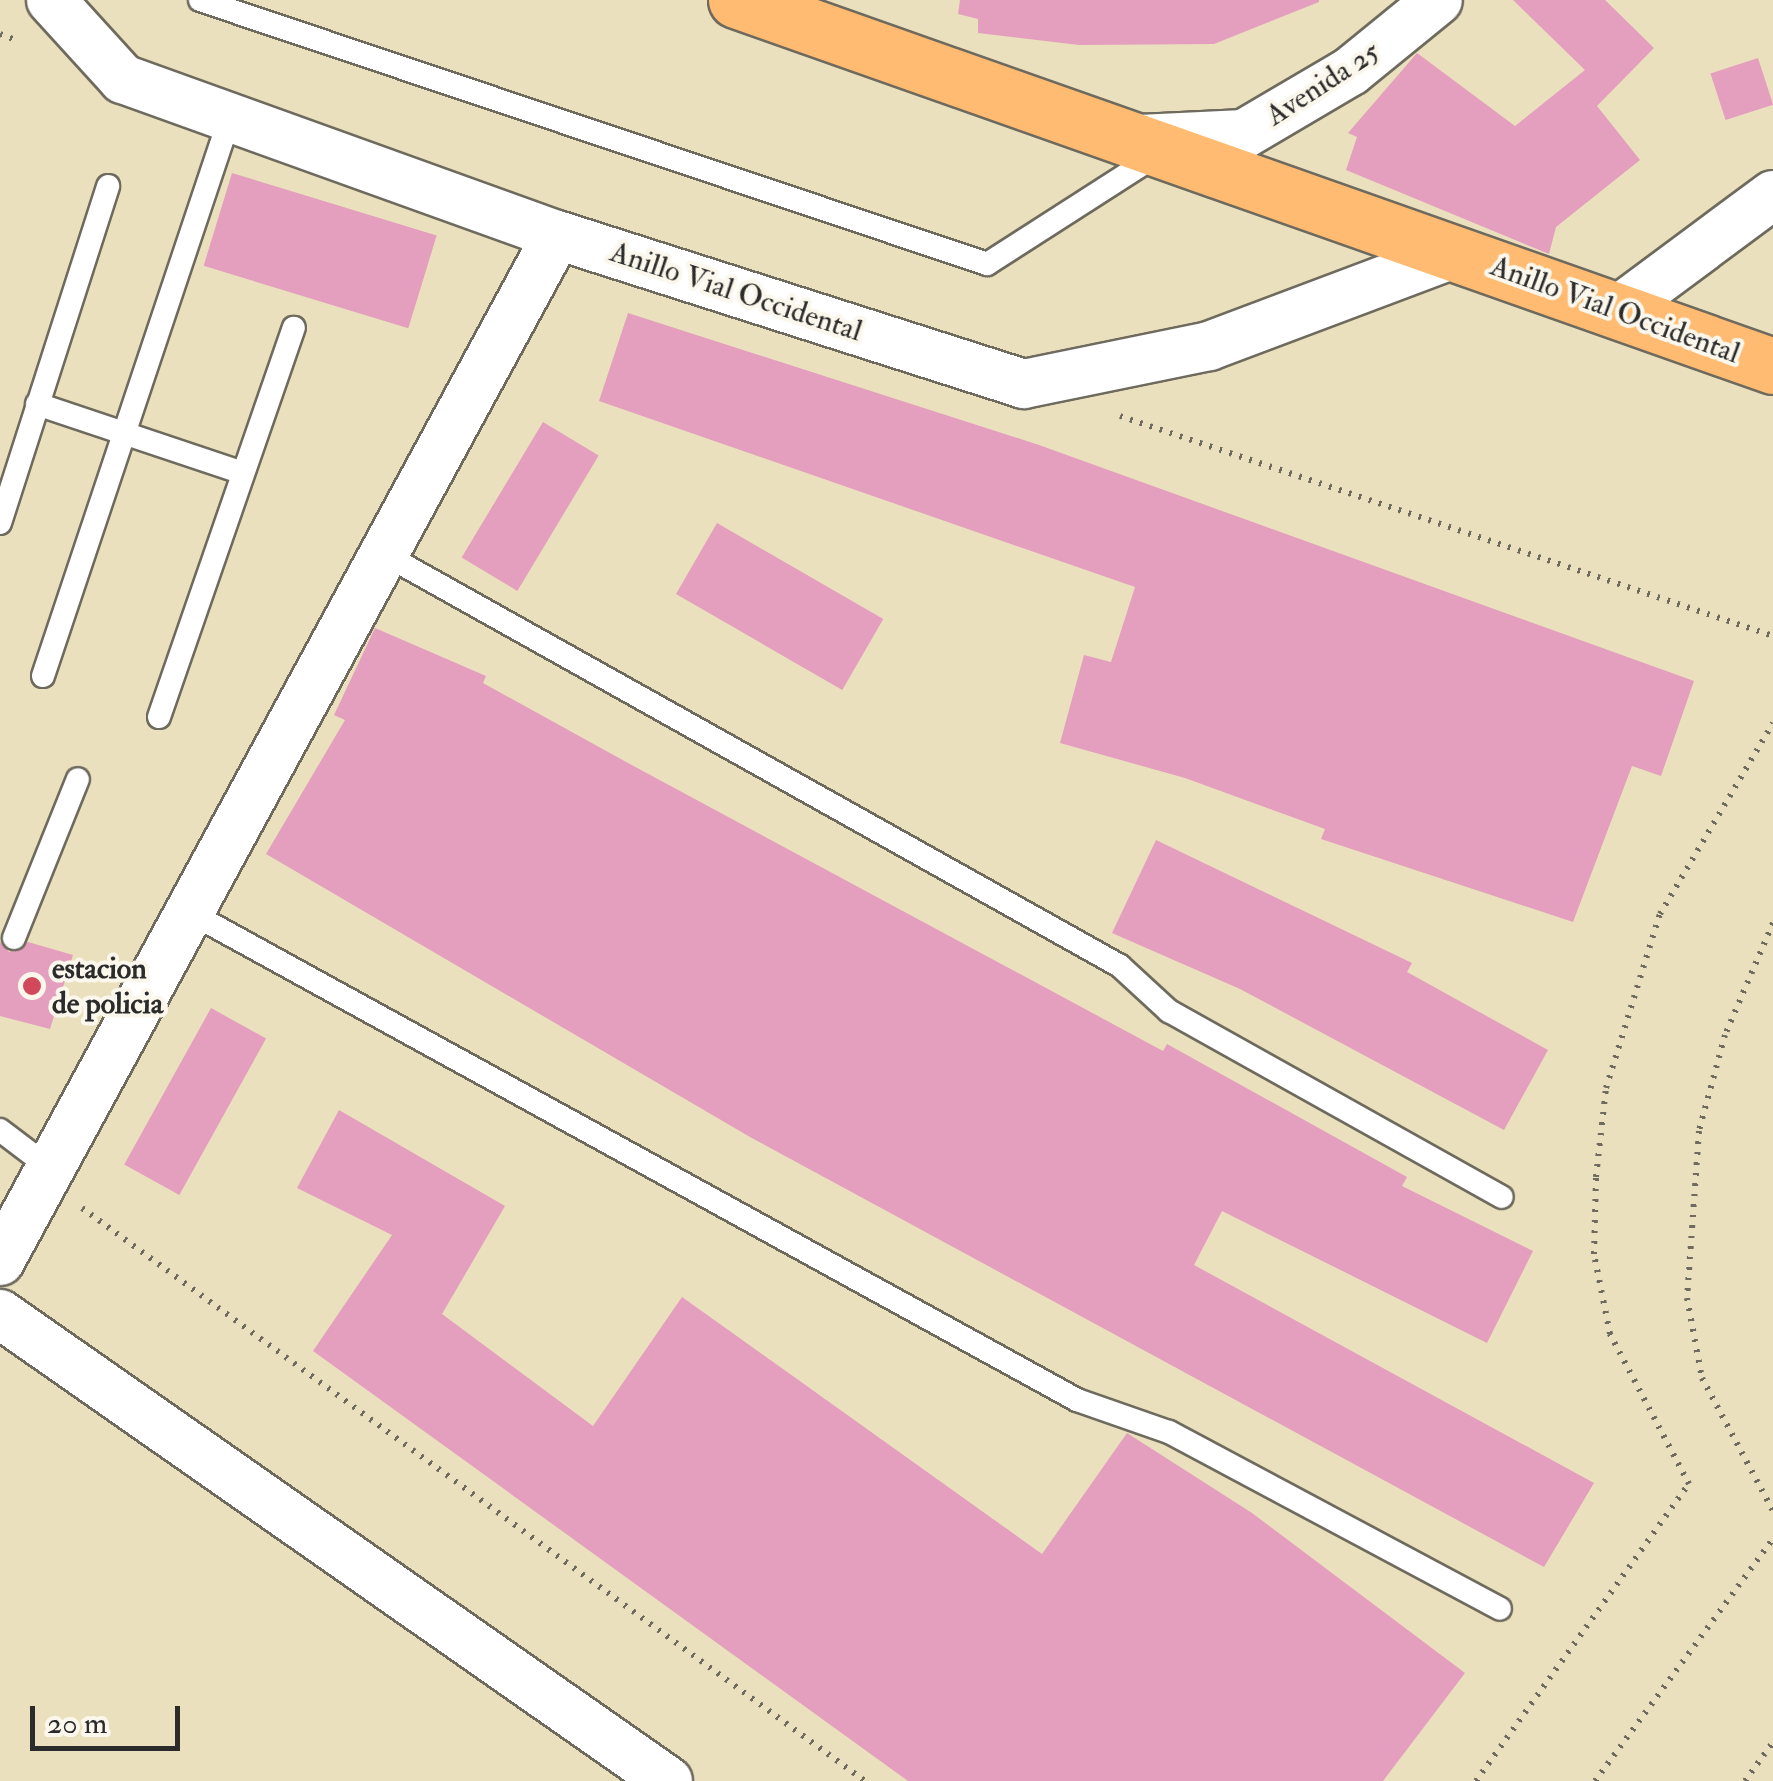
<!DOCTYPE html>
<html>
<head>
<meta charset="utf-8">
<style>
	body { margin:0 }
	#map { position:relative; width:1773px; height:1781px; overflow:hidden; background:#eae0bd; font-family:"IM FELL Double Pica",serif }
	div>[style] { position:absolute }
	.building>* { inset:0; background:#e39fbd; transform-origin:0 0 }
	.path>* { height:6px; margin-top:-3px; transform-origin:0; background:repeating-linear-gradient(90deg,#6e6a5e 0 2.5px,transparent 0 10.5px) }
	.roads { filter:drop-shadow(2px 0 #6e6a5e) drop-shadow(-2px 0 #6e6a5e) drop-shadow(0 2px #6e6a5e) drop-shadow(0 -2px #6e6a5e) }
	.service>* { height:22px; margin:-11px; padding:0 11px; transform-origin:11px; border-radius:11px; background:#fff }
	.minor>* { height:48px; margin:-24px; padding:0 24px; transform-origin:24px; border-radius:24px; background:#fff }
	.trunk>* { height:55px; margin:-27.5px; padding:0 27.5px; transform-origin:27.5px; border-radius:27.5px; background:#ffbb71 }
	.dots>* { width:28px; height:28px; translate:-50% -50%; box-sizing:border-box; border:5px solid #fbf7ec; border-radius:50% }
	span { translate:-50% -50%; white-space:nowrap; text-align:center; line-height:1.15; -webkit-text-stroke:8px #fbf7ec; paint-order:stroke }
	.street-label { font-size:30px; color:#2b2b2b }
	.poi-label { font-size:30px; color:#2b2b2b; font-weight:700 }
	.left { translate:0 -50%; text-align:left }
	.scale { position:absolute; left:30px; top:1706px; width:150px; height:45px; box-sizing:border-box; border:5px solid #2b2b2b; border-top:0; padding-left:12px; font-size:30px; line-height:35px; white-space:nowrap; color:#2b2b2b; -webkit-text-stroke:8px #fbf7ec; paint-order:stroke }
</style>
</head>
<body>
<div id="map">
	<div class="building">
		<i style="clip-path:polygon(960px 0,1319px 0,1319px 2px,1214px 44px,1079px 45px,978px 33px,978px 19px,958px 14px)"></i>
		<i style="clip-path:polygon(1513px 0,1605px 0,1654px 48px,1597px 106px,1640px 160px,1556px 227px,1549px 254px,1346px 170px,1357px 137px,1348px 133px,1417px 53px,1515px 126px,1585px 70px)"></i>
		<i style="left:1758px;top:58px;width:49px;height:50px;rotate:72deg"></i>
		<i style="left:232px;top:173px;width:214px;height:97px;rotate:17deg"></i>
		<i style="clip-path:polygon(628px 313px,1039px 445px,1694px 681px,1661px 776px,1632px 766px,1573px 922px,1321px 839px,1325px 829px,1185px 778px,1060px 743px,1084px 655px,1111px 662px,1135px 587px,599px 401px)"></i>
		<i style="left:543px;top:422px;width:65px;height:158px;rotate:31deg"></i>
		<i style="left:717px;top:523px;width:192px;height:82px;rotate:30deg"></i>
		<i style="clip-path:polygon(375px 628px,486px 676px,483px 683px,628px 763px,1163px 1051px,1167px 1044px,1407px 1177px,1402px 1186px,1533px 1251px,1487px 1343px,1222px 1211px,1194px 1265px,1594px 1483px,1544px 1567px,750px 1137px,266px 854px,345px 720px,334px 715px)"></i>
		<i style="clip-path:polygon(1156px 840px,1412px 963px,1407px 972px,1548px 1050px,1504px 1130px,1240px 989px,1112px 933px)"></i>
		<i style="clip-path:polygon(0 942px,9px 952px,28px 942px,73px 955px,50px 1029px,0 1016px)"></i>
		<i style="left:211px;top:1008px;width:63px;height:179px;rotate:29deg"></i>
		<i style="clip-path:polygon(339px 1110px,505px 1206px,442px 1314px,593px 1426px,682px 1297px,1042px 1554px,1127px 1433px,1252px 1513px,1465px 1673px,1383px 1781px,908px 1781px,313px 1351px,392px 1235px,297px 1188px)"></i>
	</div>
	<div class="path">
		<i style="left:0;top:34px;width:19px;rotate:21deg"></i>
		<i style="left:1120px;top:416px;width:689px;rotate:18.62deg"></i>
		<i style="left:1773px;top:923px;width:122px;rotate:113.2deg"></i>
		<i style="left:1725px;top:1035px;width:99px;rotate:105.2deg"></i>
		<i style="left:1699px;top:1131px;width:167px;rotate:94.1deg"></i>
		<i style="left:1687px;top:1298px;width:81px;rotate:79.4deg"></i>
		<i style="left:1702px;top:1378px;width:151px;rotate:61.9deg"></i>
		<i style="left:82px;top:1208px;width:970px;rotate:36.2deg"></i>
		<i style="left:1476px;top:1781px;width:365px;rotate:-54.4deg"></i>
		<i style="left:1689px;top:1484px;width:170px;rotate:-117.8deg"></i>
		<i style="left:1610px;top:1334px;width:82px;rotate:-101.3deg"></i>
		<i style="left:1594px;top:1254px;width:77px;rotate:-88.5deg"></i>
		<i style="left:1596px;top:1177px;width:90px;rotate:-83.6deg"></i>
		<i style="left:1606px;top:1088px;width:182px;rotate:-72.8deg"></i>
		<i style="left:1660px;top:914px;width:222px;rotate:-59.4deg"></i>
		<i style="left:1595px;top:1781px;width:300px;rotate:-53.7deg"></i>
		<i style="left:1745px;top:1781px;width:48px;rotate:-54.3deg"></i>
	</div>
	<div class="roads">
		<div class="service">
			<i style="left:200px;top:0;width:830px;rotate:18.54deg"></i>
			<i style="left:987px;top:264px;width:202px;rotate:-32.7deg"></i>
			<i style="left:37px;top:404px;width:217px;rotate:18.5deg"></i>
			<i style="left:0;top:523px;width:354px;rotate:-72.2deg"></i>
			<i style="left:384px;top:554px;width:843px;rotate:29.24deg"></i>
			<i style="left:1120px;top:966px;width:67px;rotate:42.6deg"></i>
			<i style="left:1169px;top:1011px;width:381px;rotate:29.2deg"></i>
			<i style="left:43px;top:676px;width:589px;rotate:-71.5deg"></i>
			<i style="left:159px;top:717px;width:412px;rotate:-70.9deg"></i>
			<i style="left:189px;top:912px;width:1013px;rotate:28.79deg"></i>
			<i style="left:1077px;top:1400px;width:97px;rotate:19.2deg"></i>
			<i style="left:1169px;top:1432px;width:375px;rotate:28.1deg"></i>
			<i style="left:14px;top:938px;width:171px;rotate:-68.1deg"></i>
			<i style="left:0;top:1130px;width:63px;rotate:37.2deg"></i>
		</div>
		<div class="minor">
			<i style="left:51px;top:0;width:107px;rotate:47.7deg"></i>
			<i style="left:123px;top:79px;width:461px;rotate:19.8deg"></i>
			<i style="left:557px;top:235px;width:490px;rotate:17.7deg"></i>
			<i style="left:1024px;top:384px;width:189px;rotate:-11.6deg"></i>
			<i style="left:1209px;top:346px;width:265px;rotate:-20.6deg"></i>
			<i style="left:1139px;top:139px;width:105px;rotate:-2.7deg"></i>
			<i style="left:1244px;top:134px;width:124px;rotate:-30.5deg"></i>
			<i style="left:1351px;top:71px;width:112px;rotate:-39.2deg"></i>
			<i style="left:1618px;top:310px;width:193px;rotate:-36.6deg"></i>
			<i style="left:0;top:1261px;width:1167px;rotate:-61.5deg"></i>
			<i style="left:0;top:1314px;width:815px;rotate:34.96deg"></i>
		</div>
		<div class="trunk">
			<i style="left:736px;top:0;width:1100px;rotate:19.44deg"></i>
		</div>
	</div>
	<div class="dots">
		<i style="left:32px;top:986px;background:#d1495b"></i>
	</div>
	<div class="street-label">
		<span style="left:1323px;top:84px;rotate:-33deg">Avenida 25</span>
		<span style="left:736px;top:292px;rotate:18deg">Anillo Vial Occidental</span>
		<span style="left:1615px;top:310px;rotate:20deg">Anillo Vial Occidental</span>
	</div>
	<div class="poi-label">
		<span class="left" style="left:52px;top:986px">estacion<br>de policia</span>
	</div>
	<div class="scale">20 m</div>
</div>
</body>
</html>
